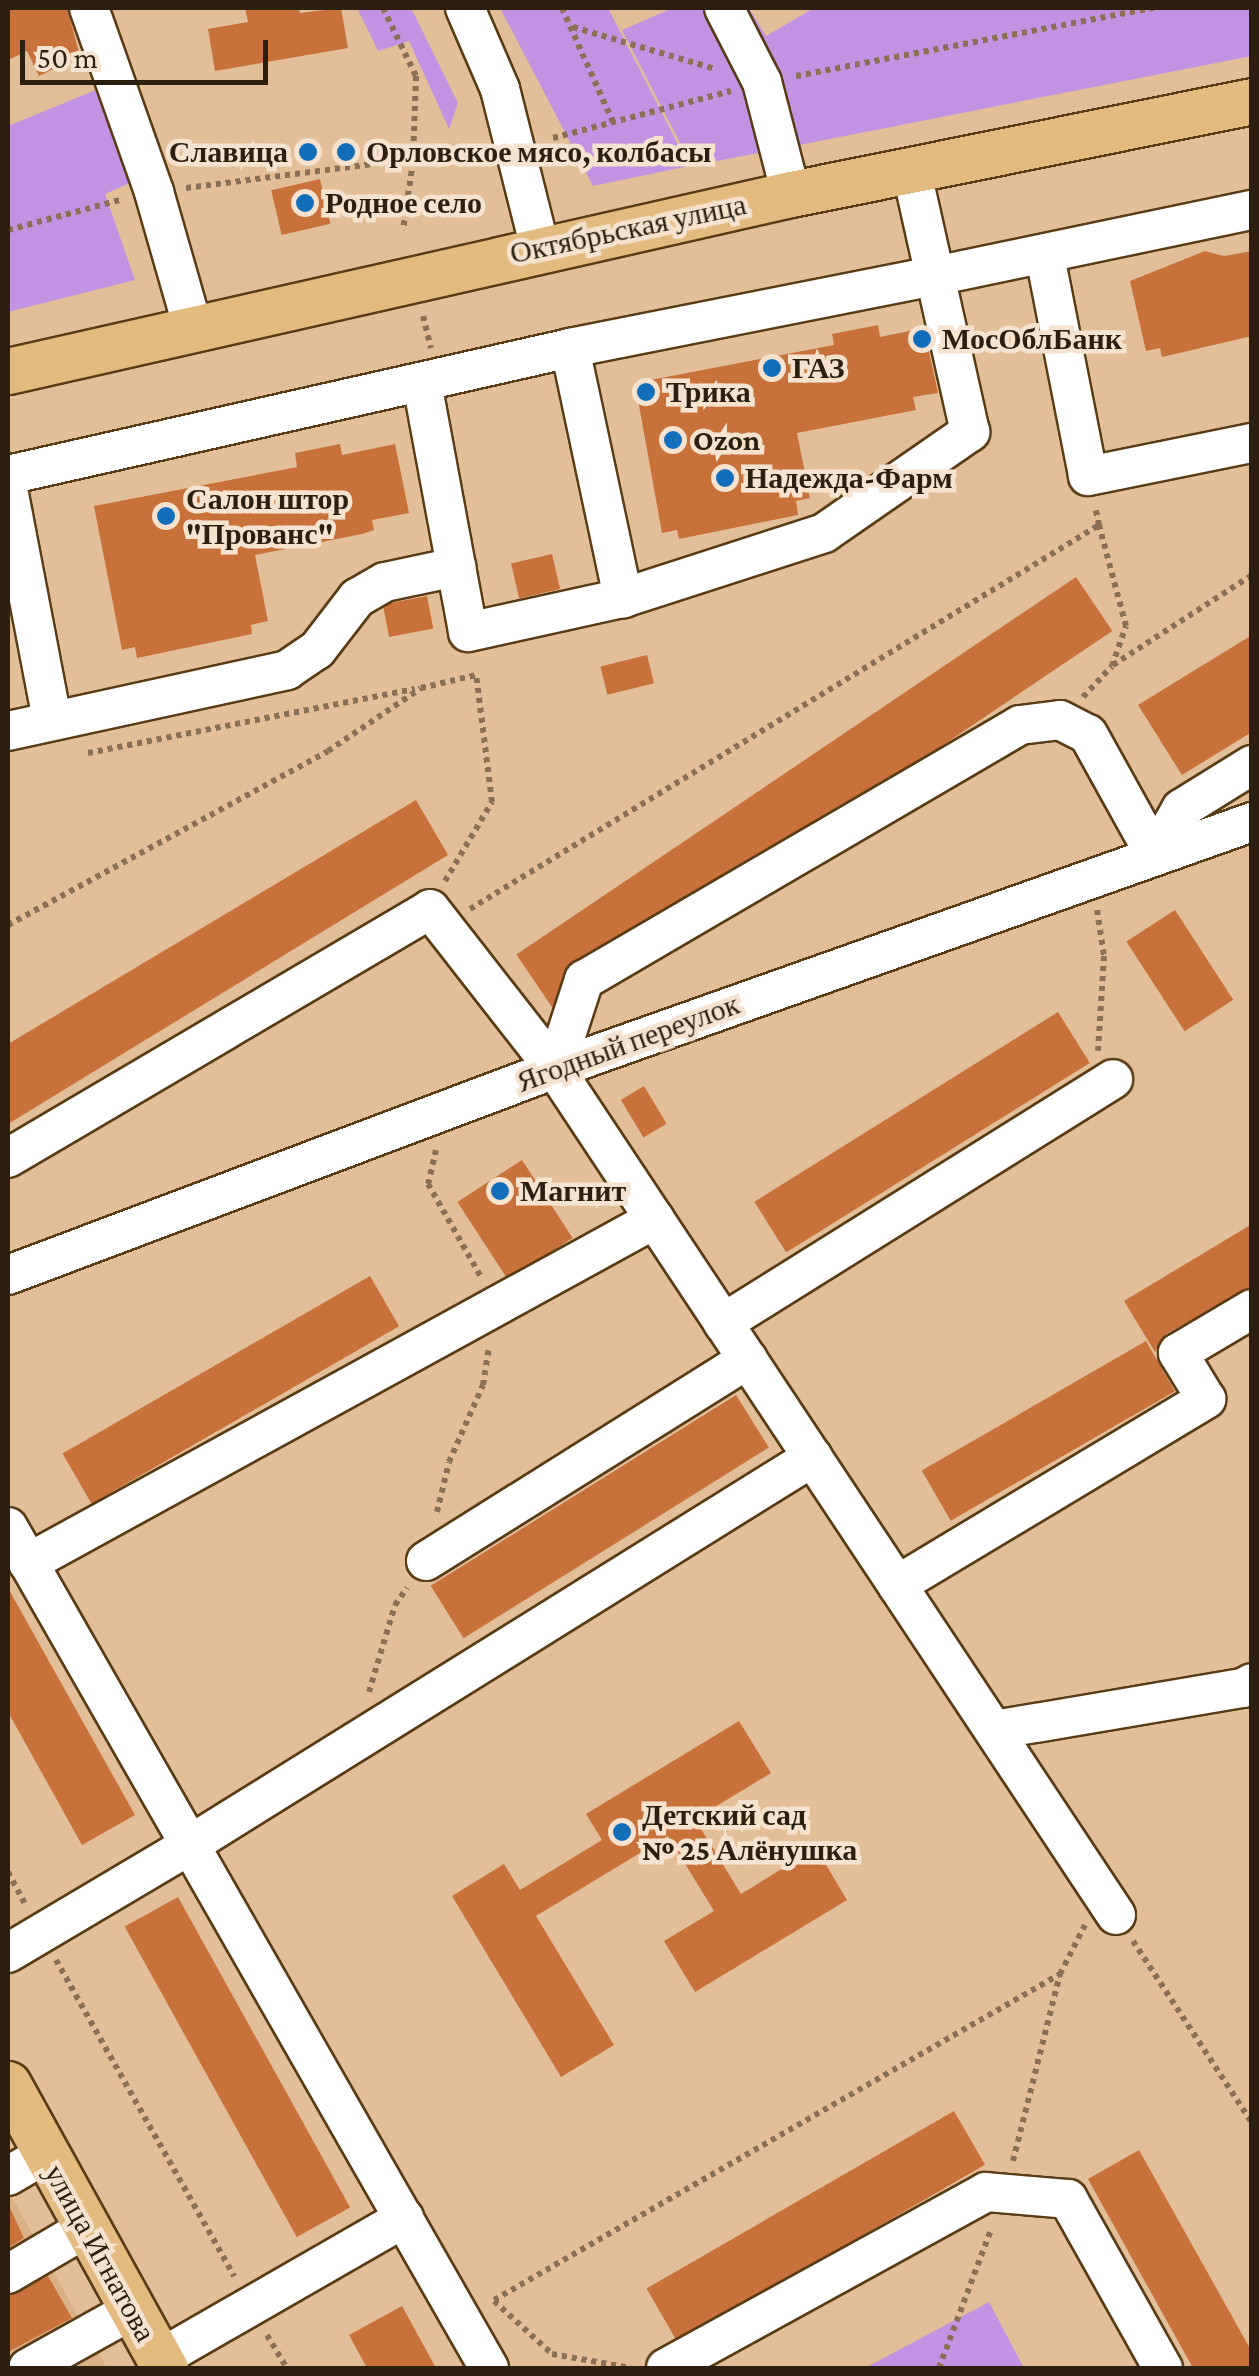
<!DOCTYPE html>
<html>
<head>
<meta charset="utf-8">
<style>
	body { margin:0 }
	#map { position:relative; width:1259px; height:2376px; overflow:hidden; background:#e2bf98; font-family:"Crimson Pro",serif }
	div>[style] { position:absolute }
	.built>* { inset:0; background:#d9b184 }
	.green>* { inset:0; background:#c193e2 }
	.building>* { inset:0; background:#c8713b; transform-origin:0 0 }
	.path>* { height:6px; margin-top:-3px; transform-origin:0; background:repeating-linear-gradient(90deg,#8a7156 0 5px,transparent 0 10px) }
	.roads { filter:drop-shadow(2px 0 #593c16) drop-shadow(-2px 0 #593c16) drop-shadow(0 2px #593c16) drop-shadow(0 -2px #593c16) }
	.minor>* { height:38px; margin:-19px; padding:0 19px; transform-origin:19px; border-radius:19px; background:#fff }
	.major>* { height:45px; margin:-22.5px; padding:0 22.5px; transform-origin:22.5px; border-radius:22.5px; background:#e4bb7f }
	.dots>* { width:28px; height:28px; translate:-50% -50%; box-sizing:border-box; border:5px solid #f5e3cf; border-radius:50% }
	span { translate:-50% -50%; white-space:nowrap; text-align:center; line-height:1.15; -webkit-text-stroke:9px #f5e3cf; paint-order:stroke }
	.poi-label { font-size:30px; color:#2c1f10; font-weight:700 }
	.right { translate:-100% -50%; text-align:right }
	.left { translate:0 -50%; text-align:left }
	.street-label { font-size:30px; color:#2c1f10 }
	.frame { position:absolute; inset:0; border:10px solid #2c1f10; pointer-events:none }
	.scale { position:absolute; left:20px; top:40px; width:248px; height:45px; box-sizing:border-box; border:5px solid #2c1f10; border-top:0; padding-left:12px; font-size:30px; line-height:35px; white-space:nowrap; color:#2c1f10; -webkit-text-stroke:8px #f5e3cf; paint-order:stroke }
</style>
</head>
<body>
<div id="map">
	<div class="built">
		<i style="clip-path:polygon(8px 2190px,103px 2361px,107px 2368px,8px 2368px)"></i>
	</div>
	<div class="green">
		<i style="clip-path:polygon(357px 8px,411px 8px,458px 103px,449px 129px,409px 41px,378px 51px)"></i>
		<i style="clip-path:polygon(500px 8px,608px 8px,689px 166px,593px 186px)"></i>
		<i style="clip-path:polygon(673px 8px,749px 8px,766px 36px,814px 8px,1251px 8px,1252px 56px,692px 166px,622px 30px)"></i>
		<i style="clip-path:polygon(96px 90px,130px 183px,105px 194px,135px 280px,8px 312px,8px 126px)"></i>
		<i style="clip-path:polygon(989px 2302px,1024px 2368px,865px 2368px)"></i>
	</div>
	<div class="building">
		<i style="clip-path:polygon(8px 8px,67px 8px,80px 56px,39px 76px,27px 51px,8px 60px)"></i>
		<i style="clip-path:polygon(245px 8px,299px 8px,300px 13px,341px 8px,348px 48px,215px 71px,208px 29px,248px 22px)"></i>
		<i style="left:320px;top:179px;width:46px;height:50px;rotate:77deg"></i>
		<i style="clip-path:polygon(1205px 251px,1224px 256px,1252px 251px,1252px 336px,1162px 357px,1160px 348px,1146px 351px,1130px 281px)"></i>
		<i style="clip-path:polygon(878px 325px,880px 337px,924px 328px,938px 393px,913px 397px,916px 410px,797px 433px,810px 498px,796px 501px,798px 515px,679px 539px,677px 530px,662px 533px,635px 383px,834px 345px,832px 334px)"></i>
		<i style="clip-path:polygon(340px 444px,342px 455px,395px 444px,409px 513px,372px 520px,374px 530px,362px 534px,255px 555px,268px 621px,251px 625px,252px 634px,137px 658px,135px 647px,122px 650px,94px 506px,297px 467px,295px 453px)"></i>
		<i style="left:552px;top:554px;width:36px;height:42px;rotate:77deg"></i>
		<i style="left:1076px;top:577px;width:65px;height:675px;rotate:56deg"></i>
		<i style="left:427px;top:596px;width:33px;height:45px;rotate:79deg"></i>
		<i style="clip-path:polygon(1252px 635px,1252px 732px,1182px 775px,1138px 705px)"></i>
		<i style="left:647px;top:655px;width:29px;height:48px;rotate:76deg"></i>
		<i style="clip-path:polygon(416px 800px,448px 855px,8px 1124px,8px 1044px)"></i>
		<i style="left:1175px;top:910px;width:107px;height:58px;rotate:57deg"></i>
		<i style="left:1058px;top:1012px;width:60px;height:358px;rotate:58deg"></i>
		<i style="left:644px;top:1086px;width:44px;height:27px;rotate:59deg"></i>
		<i style="left:522px;top:1160px;width:93px;height:77px;rotate:57deg"></i>
		<i style="clip-path:polygon(1252px 1224px,1252px 1287px,1166px 1334px,1155px 1352px,1124px 1301px)"></i>
		<i style="left:370px;top:1276px;width:58px;height:355px;rotate:60deg"></i>
		<i style="left:1146px;top:1341px;width:58px;height:259px;rotate:60deg"></i>
		<i style="left:736px;top:1395px;width:62px;height:360px;rotate:58deg"></i>
		<i style="clip-path:polygon(8px 1588px,135px 1815px,82px 1845px,8px 1712px)"></i>
		<i style="clip-path:polygon(739px 1721px,771px 1773px,695px 1819px,741px 1894px,816px 1848px,847px 1900px,695px 1992px,664px 1941px,714px 1911px,668px 1836px,536px 1916px,614px 2045px,561px 2077px,452px 1896px,504px 1864px,520px 1890px,602px 1840px,586px 1814px)"></i>
		<i style="left:178px;top:1897px;width:355px;height:61px;rotate:61deg"></i>
		<i style="left:954px;top:2111px;width:62px;height:355px;rotate:60deg"></i>
		<i style="clip-path:polygon(1139px 2150px,1252px 2352px,1252px 2368px,1193px 2368px,1088px 2179px)"></i>
		<i style="clip-path:polygon(8px 2204px,24px 2238px,8px 2248px)"></i>
		<i style="clip-path:polygon(48px 2276px,72px 2318px,8px 2352px,8px 2296px)"></i>
		<i style="clip-path:polygon(402px 2306px,436px 2368px,367px 2368px,349px 2335px)"></i>
	</div>
	<div class="path">
		<i style="left:383px;top:8px;width:76px;rotate:64.1deg"></i>
		<i style="left:416px;top:76px;width:85px;rotate:92deg"></i>
		<i style="left:413px;top:161px;width:70px;rotate:98.2deg"></i>
		<i style="left:562px;top:8px;width:127px;rotate:65.9deg"></i>
		<i style="left:573px;top:27px;width:149px;rotate:16.4deg"></i>
		<i style="left:796px;top:76px;width:364px;rotate:-10.8deg"></i>
		<i style="left:553px;top:138px;width:184px;rotate:-14.8deg"></i>
		<i style="left:186px;top:188px;width:297px;rotate:-7.3deg"></i>
		<i style="left:8px;top:230px;width:120px;rotate:-15deg"></i>
		<i style="left:423px;top:316px;width:33px;rotate:76deg"></i>
		<i style="left:1113px;top:665px;width:166px;rotate:-32.9deg"></i>
		<i style="left:1083px;top:697px;width:42px;rotate:-46.9deg"></i>
		<i style="left:1112px;top:666px;width:42px;rotate:-70.7deg"></i>
		<i style="left:1126px;top:626px;width:105px;rotate:-105deg"></i>
		<i style="left:88px;top:753px;width:333px;rotate:-11.1deg"></i>
		<i style="left:445px;top:881px;width:92px;rotate:-59.3deg"></i>
		<i style="left:492px;top:802px;width:130px;rotate:-97.1deg"></i>
		<i style="left:470px;top:909px;width:737px;rotate:-31.4deg"></i>
		<i style="left:1099px;top:525px;width:19px;rotate:-102deg"></i>
		<i style="left:1097px;top:910px;width:47px;rotate:81.3deg"></i>
		<i style="left:1104px;top:956px;width:95px;rotate:93.6deg"></i>
		<i style="left:8px;top:925px;width:364px;rotate:-28.5deg"></i>
		<i style="left:328px;top:751px;width:112px;rotate:-34.1deg"></i>
		<i style="left:421px;top:688px;width:57px;rotate:-13.3deg"></i>
		<i style="left:436px;top:1150px;width:35px;rotate:103deg"></i>
		<i style="left:428px;top:1184px;width:107px;rotate:60.3deg"></i>
		<i style="left:437px;top:1512px;width:51px;rotate:-76.5deg"></i>
		<i style="left:449px;top:1462px;width:84px;rotate:-66.2deg"></i>
		<i style="left:483px;top:1385px;width:36px;rotate:-81deg"></i>
		<i style="left:369px;top:1692px;width:91px;rotate:-73.4deg"></i>
		<i style="left:395px;top:1605px;width:21px;rotate:-55deg"></i>
		<i style="left:8px;top:1872px;width:38px;rotate:62deg"></i>
		<i style="left:1133px;top:1941px;width:217px;rotate:56.8deg"></i>
		<i style="left:56px;top:1960px;width:363px;rotate:60.6deg"></i>
		<i style="left:1013px;top:2161px;width:193px;rotate:-75.9deg"></i>
		<i style="left:1060px;top:1974px;width:55px;rotate:-63deg"></i>
		<i style="left:494px;top:2300px;width:653px;rotate:-29.94deg"></i>
		<i style="left:494px;top:2301px;width:79px;rotate:42.4deg"></i>
		<i style="left:552px;top:2354px;width:80px;rotate:10deg"></i>
		<i style="left:267px;top:2335px;width:39px;rotate:59deg"></i>
		<i style="left:939px;top:2368px;width:147px;rotate:-69.4deg"></i>
	</div>
	<div class="roads">
		<div class="minor">
			<i style="left:89px;top:8px;width:195px;rotate:70.5deg"></i>
			<i style="left:154px;top:192px;width:141px;rotate:74deg"></i>
			<i style="left:465px;top:8px;width:88px;rotate:66.6deg"></i>
			<i style="left:500px;top:89px;width:164px;rotate:75.9deg"></i>
			<i style="left:724px;top:8px;width:83px;rotate:62.8deg"></i>
			<i style="left:762px;top:82px;width:116px;rotate:75.5deg"></i>
			<i style="left:1045px;top:256px;width:224px;rotate:78.9deg"></i>
			<i style="left:1088px;top:476px;width:167px;rotate:-11.4deg"></i>
			<i style="left:570px;top:348px;width:256px;rotate:78deg"></i>
			<i style="left:422px;top:383px;width:253px;rotate:79.5deg"></i>
			<i style="left:468px;top:632px;width:159px;rotate:-12.4deg"></i>
			<i style="left:623px;top:598px;width:211px;rotate:-17.9deg"></i>
			<i style="left:824px;top:533px;width:178px;rotate:-34.7deg"></i>
			<i style="left:970px;top:432px;width:160px;rotate:-102.6deg"></i>
			<i style="left:935px;top:276px;width:324px;rotate:-11.8deg"></i>
			<i style="left:8px;top:475px;width:576px;rotate:-12.73deg"></i>
			<i style="left:570px;top:348px;width:372px;rotate:-11.2deg"></i>
			<i style="left:935px;top:276px;width:110px;rotate:-102.6deg"></i>
			<i style="left:8px;top:489px;width:235px;rotate:79.2deg"></i>
			<i style="left:8px;top:731px;width:286px;rotate:-12.3deg"></i>
			<i style="left:287px;top:670px;width:36px;rotate:-34deg"></i>
			<i style="left:317px;top:650px;width:66px;rotate:-52.4deg"></i>
			<i style="left:357px;top:598px;width:32px;rotate:-30deg"></i>
			<i style="left:385px;top:582px;width:73px;rotate:-11.9deg"></i>
			<i style="left:1155px;top:855px;width:53px;rotate:-60.5deg"></i>
			<i style="left:1181px;top:809px;width:84px;rotate:-31.8deg"></i>
			<i style="left:555px;top:1069px;width:94px;rotate:-72deg"></i>
			<i style="left:584px;top:980px;width:505px;rotate:-30.32deg"></i>
			<i style="left:1020px;top:725px;width:40px;rotate:-7.1deg"></i>
			<i style="left:1060px;top:720px;width:31px;rotate:27deg"></i>
			<i style="left:1088px;top:734px;width:138px;rotate:61deg"></i>
			<i style="left:8px;top:1158px;width:490px;rotate:-30.5deg"></i>
			<i style="left:430px;top:909px;width:203px;rotate:52deg"></i>
			<i style="left:555px;top:1069px;width:1015px;rotate:56.45deg"></i>
			<i style="left:8px;top:1275px;width:585px;rotate:-20.64deg"></i>
			<i style="left:555px;top:1069px;width:739px;rotate:-19.51deg"></i>
			<i style="left:723px;top:1323px;width:460px;rotate:-32deg"></i>
			<i style="left:8px;top:1527px;width:969px;rotate:60.23deg"></i>
			<i style="left:426px;top:1561px;width:380px;rotate:-32.1deg"></i>
			<i style="left:28px;top:1563px;width:715px;rotate:-28.75deg"></i>
			<i style="left:897px;top:1585px;width:361px;rotate:-31deg"></i>
			<i style="left:1206px;top:1399px;width:54px;rotate:-121.3deg"></i>
			<i style="left:1178px;top:1353px;width:86px;rotate:-30.7deg"></i>
			<i style="left:994px;top:1730px;width:253px;rotate:-9.6deg"></i>
			<i style="left:1243px;top:1688px;width:10px;rotate:-29deg"></i>
			<i style="left:8px;top:1953px;width:209px;rotate:-30.7deg"></i>
			<i style="left:188px;top:1846px;width:736px;rotate:-31.9deg"></i>
			<i style="left:8px;top:2176px;width:44px;rotate:-30.1deg"></i>
			<i style="left:8px;top:2274px;width:91px;rotate:-30.5deg"></i>
			<i style="left:159px;top:2359px;width:283px;rotate:-29.9deg"></i>
			<i style="left:28px;top:2368px;width:119px;rotate:-29.1deg"></i>
			<i style="left:666px;top:2368px;width:365px;rotate:-28.8deg"></i>
			<i style="left:986px;top:2192px;width:82px;rotate:4.9deg"></i>
			<i style="left:1068px;top:2199px;width:194px;rotate:60.7deg"></i>
		</div>
		<div class="major">
			<i style="left:8px;top:371px;width:803px;rotate:-12.74deg"></i>
			<i style="left:791px;top:194px;width:470px;rotate:-11.4deg"></i>
			<i style="left:8px;top:2084px;width:325px;rotate:61.1deg"></i>
		</div>
	</div>
	<div class="dots">
		<i style="left:308px;top:152px;background:#126ebb"></i>
		<i style="left:346px;top:152px;background:#126ebb"></i>
		<i style="left:305px;top:203px;background:#126ebb"></i>
		<i style="left:922px;top:339px;background:#126ebb"></i>
		<i style="left:772px;top:368px;background:#126ebb"></i>
		<i style="left:646px;top:392px;background:#126ebb"></i>
		<i style="left:673px;top:440px;background:#126ebb"></i>
		<i style="left:725px;top:478px;background:#126ebb"></i>
		<i style="left:166px;top:516px;background:#126ebb"></i>
		<i style="left:500px;top:1191px;background:#126ebb"></i>
		<i style="left:622px;top:1832px;background:#126ebb"></i>
	</div>
	<div class="poi-label">
		<span class="right" style="left:288px;top:152px">Славица</span>
		<span class="left" style="left:366px;top:152px">Орловское мясо, колбасы</span>
		<span class="left" style="left:325px;top:203px">Родное село</span>
		<span class="left" style="left:942px;top:339px">МосОблБанк</span>
		<span class="left" style="left:792px;top:368px">ГАЗ</span>
		<span class="left" style="left:666px;top:392px">Трика</span>
		<span class="left" style="left:693px;top:440px">Ozon</span>
		<span class="left" style="left:745px;top:478px">Надежда-Фарм</span>
		<span class="left" style="left:186px;top:516px">Салон штор<br>"Прованс"</span>
		<span class="left" style="left:520px;top:1191px">Магнит</span>
		<span class="left" style="left:642px;top:1832px">Детский сад<br>№ 25 Алёнушка</span>
	</div>
	<div class="street-label">
		<span style="left:628px;top:229px;rotate:-12deg">Октябрьская улица</span>
		<span style="left:628px;top:1043px;rotate:-20deg">Ягодный переулок</span>
		<span style="left:100px;top:2253px;rotate:61deg">улица Игнатова</span>
	</div>
	<div class="frame"></div>
	<div class="scale">50 m</div>
</div>
</body>
</html>
